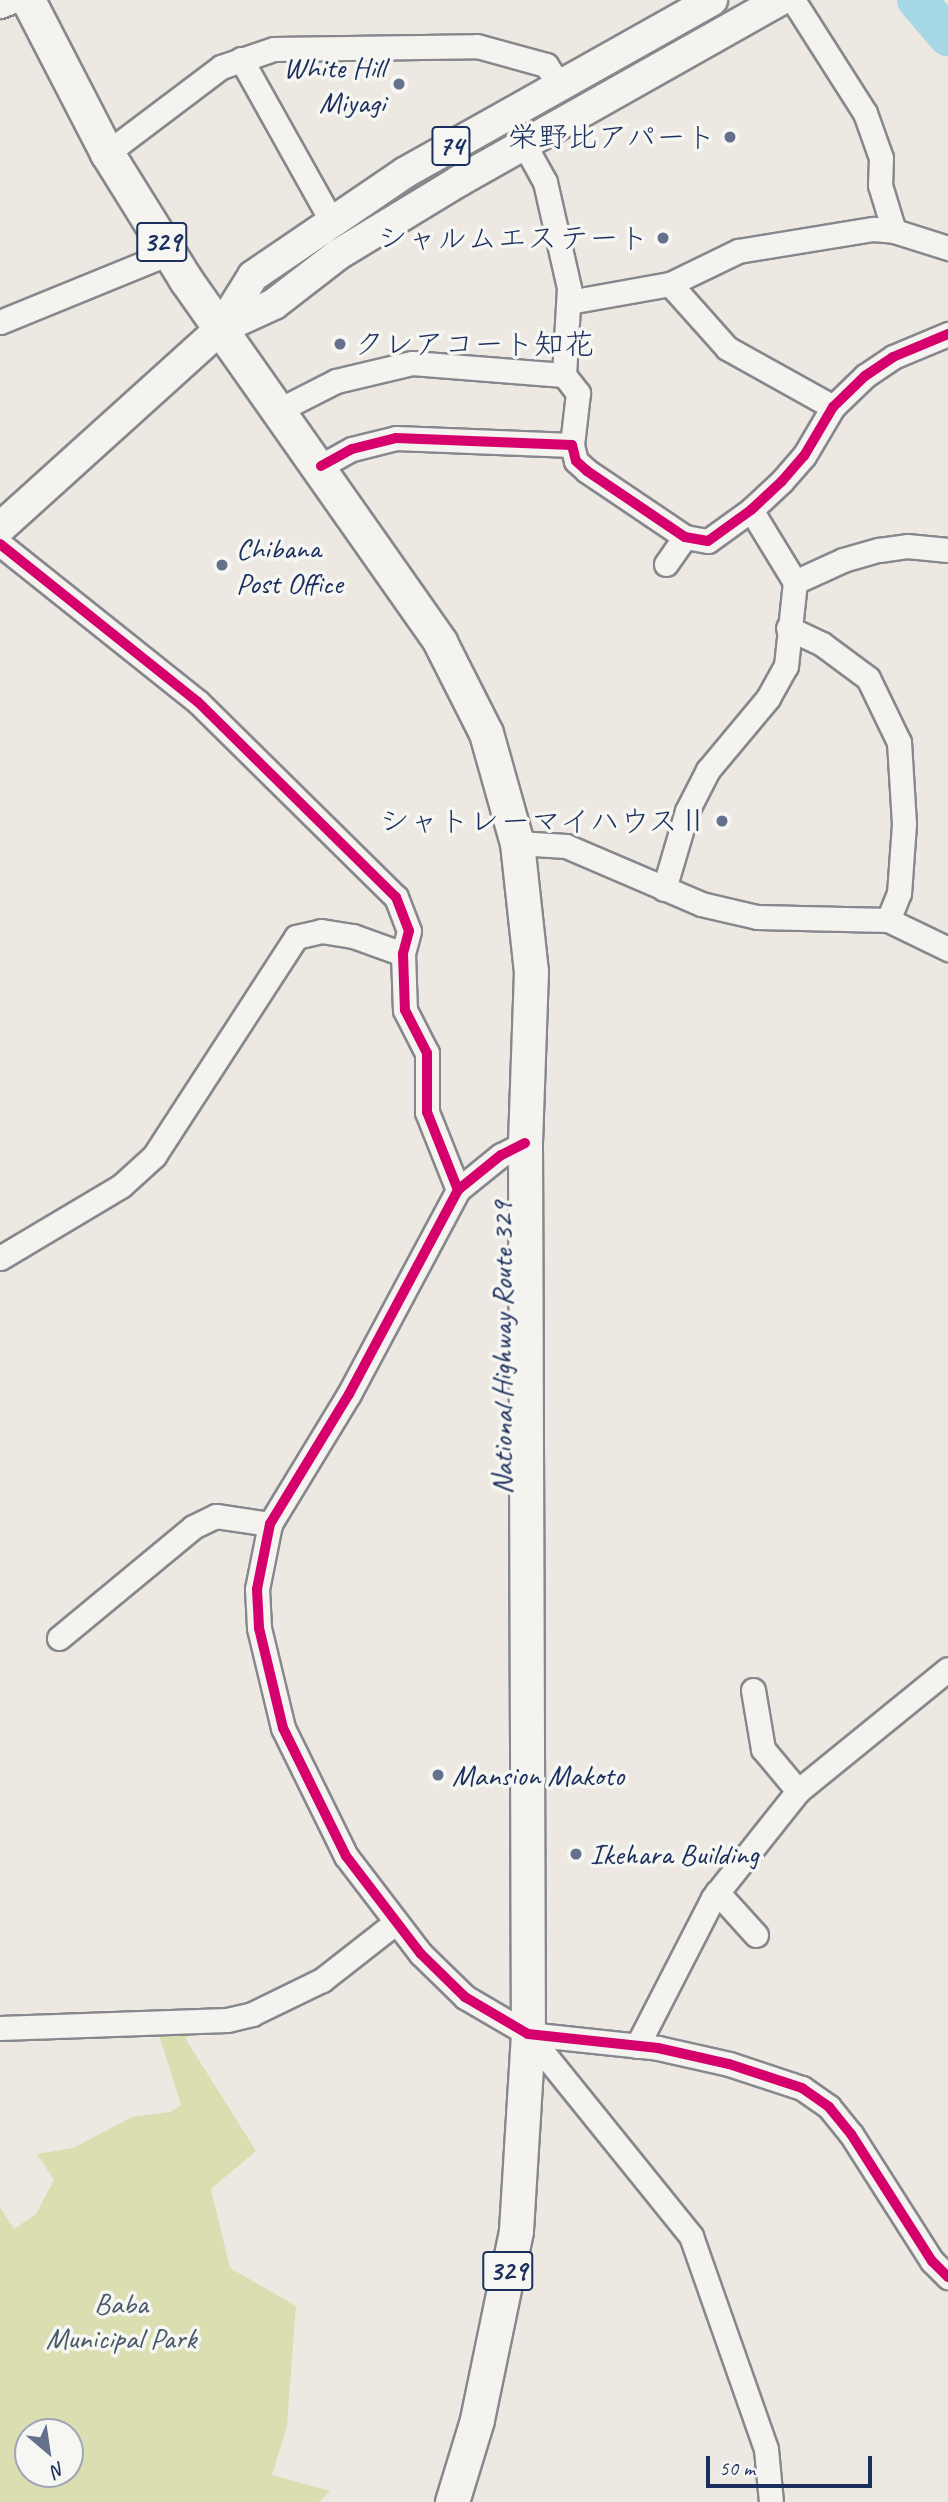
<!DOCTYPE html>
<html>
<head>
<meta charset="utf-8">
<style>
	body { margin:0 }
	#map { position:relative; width:948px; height:2502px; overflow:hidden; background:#ede9e2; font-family:Caveat,"Klee One",sans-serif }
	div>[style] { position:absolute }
	.green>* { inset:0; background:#dadeb0 }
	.river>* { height:40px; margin:-20px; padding:0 20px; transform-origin:20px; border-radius:20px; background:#a6d8e6 }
	.roads { filter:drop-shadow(2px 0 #86888d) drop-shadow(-2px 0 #86888d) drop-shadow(0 2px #86888d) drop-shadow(0 -2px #86888d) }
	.minor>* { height:23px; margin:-11.5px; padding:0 11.5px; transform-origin:11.5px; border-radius:11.5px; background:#f4f3f0 }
	.major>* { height:30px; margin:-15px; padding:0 15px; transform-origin:15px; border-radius:15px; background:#f4f3f0 }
	.highway>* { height:33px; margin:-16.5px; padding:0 16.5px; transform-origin:16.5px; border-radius:16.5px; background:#f4f3f0 }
	.cycleway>* { height:10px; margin:-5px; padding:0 5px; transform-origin:5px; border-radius:5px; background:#d6006c }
	.dots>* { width:19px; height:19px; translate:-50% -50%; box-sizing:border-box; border:4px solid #f6f6f2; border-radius:50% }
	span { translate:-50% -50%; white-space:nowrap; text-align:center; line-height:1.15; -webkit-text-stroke:7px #f6f6f2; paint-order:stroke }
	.shield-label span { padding:2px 5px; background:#f6f6f2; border:2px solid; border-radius:5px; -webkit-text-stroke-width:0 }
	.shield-label { font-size:28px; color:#1b2f5e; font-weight:700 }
	.poi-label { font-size:30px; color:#1b2f5e }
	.right { translate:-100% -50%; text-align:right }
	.left { translate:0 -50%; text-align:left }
	.street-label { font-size:30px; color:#1b2f5e }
	.park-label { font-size:30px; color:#475868 }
	.north { position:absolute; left:14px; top:2418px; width:70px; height:70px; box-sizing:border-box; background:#f6f6f2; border:2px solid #9ea6b7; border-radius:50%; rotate:151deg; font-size:19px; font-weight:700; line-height:28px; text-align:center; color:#1b2f5e }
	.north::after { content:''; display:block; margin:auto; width:24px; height:32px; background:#64708c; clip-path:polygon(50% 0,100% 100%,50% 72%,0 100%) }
	.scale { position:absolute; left:706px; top:2456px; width:166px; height:32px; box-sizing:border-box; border:4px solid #1b2f5e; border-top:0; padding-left:9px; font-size:21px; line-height:24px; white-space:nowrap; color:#1b2f5e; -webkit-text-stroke:5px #f6f6f2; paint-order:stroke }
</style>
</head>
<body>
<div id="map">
	<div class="green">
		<i style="clip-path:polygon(evenodd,227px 2020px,185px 2038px,256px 2151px,211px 2189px,230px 2268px,296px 2306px,287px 2426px,272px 2475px,330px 2491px,319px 2502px,0 2502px,0 2207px,14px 2229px,36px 2214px,54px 2180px,37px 2154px,73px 2148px,132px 2117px,170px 2112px,181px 2105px,155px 2022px,227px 2020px,28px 2432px,70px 2432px,70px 2474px,28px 2474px,28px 2432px)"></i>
	</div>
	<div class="river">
		<i style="left:917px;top:0;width:48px;rotate:49.3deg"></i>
	</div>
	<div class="roads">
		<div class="minor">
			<i style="left:793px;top:0;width:134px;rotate:57.5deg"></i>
			<i style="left:865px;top:113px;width:48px;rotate:70.4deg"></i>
			<i style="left:881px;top:158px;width:27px;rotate:92deg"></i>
			<i style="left:880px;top:185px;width:48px;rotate:73.1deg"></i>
			<i style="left:894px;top:231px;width:57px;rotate:17.5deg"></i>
			<i style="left:0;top:6px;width:17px;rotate:-21deg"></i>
			<i style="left:241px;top:59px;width:184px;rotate:60.8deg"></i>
			<i style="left:524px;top:144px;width:43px;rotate:61.1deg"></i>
			<i style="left:545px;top:182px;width:109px;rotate:77.2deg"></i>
			<i style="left:569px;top:288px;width:87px;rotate:93.3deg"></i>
			<i style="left:564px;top:375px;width:23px;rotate:52deg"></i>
			<i style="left:578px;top:393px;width:52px;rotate:96.6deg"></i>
			<i style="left:107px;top:153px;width:143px;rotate:-37deg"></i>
			<i style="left:221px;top:67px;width:56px;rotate:-18.8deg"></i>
			<i style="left:274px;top:49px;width:203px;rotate:-0.8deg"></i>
			<i style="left:477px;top:46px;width:72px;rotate:15.4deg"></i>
			<i style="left:546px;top:65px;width:25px;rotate:56deg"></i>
			<i style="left:670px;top:284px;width:86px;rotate:48.3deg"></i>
			<i style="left:727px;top:348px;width:121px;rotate:29.1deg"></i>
			<i style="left:569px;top:302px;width:103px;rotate:-10.1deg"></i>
			<i style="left:670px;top:284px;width:76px;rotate:-25.9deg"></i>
			<i style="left:738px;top:251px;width:137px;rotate:-9.3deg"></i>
			<i style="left:873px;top:229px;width:21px;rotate:5deg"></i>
			<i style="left:0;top:322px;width:183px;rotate:-22.2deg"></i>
			<i style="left:279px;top:410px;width:64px;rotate:-27deg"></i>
			<i style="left:336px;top:381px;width:78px;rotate:-13.3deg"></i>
			<i style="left:412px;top:363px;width:152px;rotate:4.5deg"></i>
			<i style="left:321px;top:466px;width:35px;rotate:-29deg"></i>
			<i style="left:352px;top:449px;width:45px;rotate:-14deg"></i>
			<i style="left:396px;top:438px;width:176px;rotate:2.3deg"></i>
			<i style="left:572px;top:445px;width:16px;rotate:76deg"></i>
			<i style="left:576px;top:461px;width:15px;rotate:42deg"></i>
			<i style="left:587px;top:471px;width:118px;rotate:34deg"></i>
			<i style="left:685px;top:537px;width:23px;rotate:10deg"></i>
			<i style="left:708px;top:541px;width:53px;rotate:-35.8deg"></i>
			<i style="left:751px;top:510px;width:42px;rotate:-43.1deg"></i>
			<i style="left:782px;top:481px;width:33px;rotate:-49deg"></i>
			<i style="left:804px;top:456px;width:57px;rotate:-59.4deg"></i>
			<i style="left:833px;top:407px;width:45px;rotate:-44.1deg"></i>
			<i style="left:865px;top:376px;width:34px;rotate:-34deg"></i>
			<i style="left:893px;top:357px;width:60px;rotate:-22.7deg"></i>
			<i style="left:0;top:544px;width:253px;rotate:38.6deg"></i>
			<i style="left:198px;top:702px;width:278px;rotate:44.6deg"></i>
			<i style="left:396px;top:897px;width:36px;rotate:69deg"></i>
			<i style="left:409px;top:931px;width:24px;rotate:105deg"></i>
			<i style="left:403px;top:954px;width:56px;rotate:88deg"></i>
			<i style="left:405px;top:1010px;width:48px;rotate:62.9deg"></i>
			<i style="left:427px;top:1053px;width:59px;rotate:90deg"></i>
			<i style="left:427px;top:1112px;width:84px;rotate:68.3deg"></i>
			<i style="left:666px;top:564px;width:33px;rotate:-55deg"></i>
			<i style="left:795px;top:582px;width:53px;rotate:-24.6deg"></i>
			<i style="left:843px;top:560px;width:37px;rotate:-16deg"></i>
			<i style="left:879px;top:550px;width:28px;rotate:-8deg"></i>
			<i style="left:907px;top:546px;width:41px;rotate:5.6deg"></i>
			<i style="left:788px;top:628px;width:38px;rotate:25deg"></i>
			<i style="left:822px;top:644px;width:57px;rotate:36.5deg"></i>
			<i style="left:868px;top:678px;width:71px;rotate:64.2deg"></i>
			<i style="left:899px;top:742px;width:82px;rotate:86.5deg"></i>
			<i style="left:904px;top:824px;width:69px;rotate:94.1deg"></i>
			<i style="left:899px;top:893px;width:29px;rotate:112deg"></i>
			<i style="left:517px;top:843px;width:49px;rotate:3.5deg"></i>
			<i style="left:566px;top:846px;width:147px;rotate:23.2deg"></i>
			<i style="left:701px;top:904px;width:57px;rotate:13.1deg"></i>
			<i style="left:757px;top:917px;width:131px;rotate:1.3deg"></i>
			<i style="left:888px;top:920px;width:67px;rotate:25.8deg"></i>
			<i style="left:664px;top:889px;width:81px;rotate:-73.6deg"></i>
			<i style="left:687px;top:811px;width:46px;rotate:-62.9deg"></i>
			<i style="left:708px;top:770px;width:94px;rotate:-50.2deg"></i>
			<i style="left:768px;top:698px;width:37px;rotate:-61deg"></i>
			<i style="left:786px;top:666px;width:84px;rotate:-83.9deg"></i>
			<i style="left:795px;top:582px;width:84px;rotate:-121.4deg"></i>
			<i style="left:525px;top:1143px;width:27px;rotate:153deg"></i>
			<i style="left:501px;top:1155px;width:55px;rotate:140.9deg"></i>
			<i style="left:458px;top:1190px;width:231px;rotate:118.1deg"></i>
			<i style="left:349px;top:1394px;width:152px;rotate:121.3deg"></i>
			<i style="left:270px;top:1524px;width:66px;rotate:101.3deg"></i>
			<i style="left:257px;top:1589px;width:39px;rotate:87deg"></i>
			<i style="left:259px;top:1628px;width:103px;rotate:76.5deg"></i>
			<i style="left:283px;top:1728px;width:143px;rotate:63.8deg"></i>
			<i style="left:346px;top:1856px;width:123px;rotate:52.6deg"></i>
			<i style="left:421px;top:1954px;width:62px;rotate:44.3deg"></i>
			<i style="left:465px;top:1997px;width:73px;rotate:30.4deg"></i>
			<i style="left:528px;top:2034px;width:131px;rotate:6.1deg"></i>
			<i style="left:658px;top:2048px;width:73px;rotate:12.7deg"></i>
			<i style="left:729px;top:2064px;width:77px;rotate:18.2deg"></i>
			<i style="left:802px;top:2088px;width:33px;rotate:35deg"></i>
			<i style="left:829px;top:2107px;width:35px;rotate:51deg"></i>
			<i style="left:851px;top:2134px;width:151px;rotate:57.5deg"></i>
			<i style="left:932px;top:2261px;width:23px;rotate:45deg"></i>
			<i style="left:0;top:1258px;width:141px;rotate:-30.8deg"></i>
			<i style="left:121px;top:1186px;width:45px;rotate:-42.3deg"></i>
			<i style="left:154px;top:1156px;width:261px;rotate:-57deg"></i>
			<i style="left:296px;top:937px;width:26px;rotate:-13deg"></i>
			<i style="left:321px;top:931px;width:32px;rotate:9deg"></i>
			<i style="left:353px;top:936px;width:53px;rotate:19.8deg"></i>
			<i style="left:59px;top:1638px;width:174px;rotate:-39.6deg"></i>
			<i style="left:193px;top:1527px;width:25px;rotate:-26deg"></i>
			<i style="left:216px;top:1516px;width:55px;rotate:8.4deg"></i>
			<i style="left:753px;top:1690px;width:60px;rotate:80.4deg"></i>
			<i style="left:763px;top:1749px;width:55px;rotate:50.2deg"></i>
			<i style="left:717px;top:1892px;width:58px;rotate:47.8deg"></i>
			<i style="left:0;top:2028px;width:227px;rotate:-2deg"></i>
			<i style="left:227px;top:2020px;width:26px;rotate:-13deg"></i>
			<i style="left:252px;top:2014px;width:78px;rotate:-25.9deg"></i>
			<i style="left:322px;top:1980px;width:93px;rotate:-38deg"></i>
			<i style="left:528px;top:2034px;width:260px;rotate:51.1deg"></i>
			<i style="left:691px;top:2236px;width:226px;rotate:70.6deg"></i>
			<i style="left:766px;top:2449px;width:53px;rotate:84.6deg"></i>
			<i style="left:637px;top:2046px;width:166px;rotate:-62.8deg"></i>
			<i style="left:713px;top:1898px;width:137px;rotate:-51.5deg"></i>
			<i style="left:798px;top:1791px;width:193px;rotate:-39.1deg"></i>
		</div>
		<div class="major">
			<i style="left:220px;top:329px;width:60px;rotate:-24.8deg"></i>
			<i style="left:274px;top:304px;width:82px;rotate:-37.6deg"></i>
			<i style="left:339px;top:254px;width:140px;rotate:-31.3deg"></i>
			<i style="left:459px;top:181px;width:369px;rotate:-29.4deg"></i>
			<i style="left:0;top:528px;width:297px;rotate:-42.1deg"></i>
			<i style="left:220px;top:329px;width:62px;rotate:-58.1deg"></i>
			<i style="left:253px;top:276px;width:185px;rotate:-34.2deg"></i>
			<i style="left:406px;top:172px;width:351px;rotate:-29.3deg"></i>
		</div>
		<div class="highway">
			<i style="left:28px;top:0;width:172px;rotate:62.7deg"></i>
			<i style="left:107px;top:153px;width:150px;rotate:58.1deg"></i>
			<i style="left:186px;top:280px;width:442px;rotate:54.9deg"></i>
			<i style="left:440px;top:642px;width:102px;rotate:63.2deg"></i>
			<i style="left:486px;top:733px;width:114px;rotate:74.3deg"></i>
			<i style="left:517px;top:843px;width:129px;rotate:83.8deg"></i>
			<i style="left:531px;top:971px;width:172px;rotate:92deg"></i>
			<i style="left:525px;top:1143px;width:891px;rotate:89.81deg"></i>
			<i style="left:528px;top:2034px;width:197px;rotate:93.5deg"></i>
			<i style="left:516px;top:2231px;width:193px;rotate:101.7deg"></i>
			<i style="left:477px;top:2420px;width:86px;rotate:107deg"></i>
		</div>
	</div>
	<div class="cycleway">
		<i style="left:321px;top:466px;width:35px;rotate:-29deg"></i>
		<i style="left:352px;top:449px;width:45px;rotate:-14deg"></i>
		<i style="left:396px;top:438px;width:176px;rotate:2.3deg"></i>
		<i style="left:572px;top:445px;width:16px;rotate:76deg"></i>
		<i style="left:576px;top:461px;width:15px;rotate:42deg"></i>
		<i style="left:587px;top:471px;width:118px;rotate:34deg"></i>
		<i style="left:685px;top:537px;width:23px;rotate:10deg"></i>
		<i style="left:708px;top:541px;width:53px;rotate:-35.8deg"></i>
		<i style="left:751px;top:510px;width:42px;rotate:-43.1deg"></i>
		<i style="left:782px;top:481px;width:33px;rotate:-49deg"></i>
		<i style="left:804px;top:456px;width:57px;rotate:-59.4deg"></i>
		<i style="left:833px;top:407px;width:45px;rotate:-44.1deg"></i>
		<i style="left:865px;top:376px;width:34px;rotate:-34deg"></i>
		<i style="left:893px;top:357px;width:60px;rotate:-22.7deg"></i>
		<i style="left:0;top:544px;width:253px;rotate:38.6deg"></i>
		<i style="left:198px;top:702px;width:278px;rotate:44.6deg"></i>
		<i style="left:396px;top:897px;width:36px;rotate:69deg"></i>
		<i style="left:409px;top:931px;width:24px;rotate:105deg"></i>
		<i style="left:403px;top:954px;width:56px;rotate:88deg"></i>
		<i style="left:405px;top:1010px;width:48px;rotate:62.9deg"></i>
		<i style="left:427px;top:1053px;width:59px;rotate:90deg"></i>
		<i style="left:427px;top:1112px;width:84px;rotate:68.3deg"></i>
		<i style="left:525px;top:1143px;width:27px;rotate:153deg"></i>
		<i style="left:501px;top:1155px;width:55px;rotate:140.9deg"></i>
		<i style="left:458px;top:1190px;width:231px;rotate:118.1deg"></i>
		<i style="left:349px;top:1394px;width:152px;rotate:121.3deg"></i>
		<i style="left:270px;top:1524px;width:66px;rotate:101.3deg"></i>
		<i style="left:257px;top:1589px;width:39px;rotate:87deg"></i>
		<i style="left:259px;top:1628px;width:103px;rotate:76.5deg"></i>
		<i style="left:283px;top:1728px;width:143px;rotate:63.8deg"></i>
		<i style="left:346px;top:1856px;width:123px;rotate:52.6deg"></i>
		<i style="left:421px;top:1954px;width:62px;rotate:44.3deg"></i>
		<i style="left:465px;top:1997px;width:73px;rotate:30.4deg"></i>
		<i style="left:528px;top:2034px;width:131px;rotate:6.1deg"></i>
		<i style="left:658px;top:2048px;width:73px;rotate:12.7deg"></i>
		<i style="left:729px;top:2064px;width:77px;rotate:18.2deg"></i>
		<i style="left:802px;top:2088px;width:33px;rotate:35deg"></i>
		<i style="left:829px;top:2107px;width:35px;rotate:51deg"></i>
		<i style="left:851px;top:2134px;width:151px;rotate:57.5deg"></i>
		<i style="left:932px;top:2261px;width:23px;rotate:45deg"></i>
	</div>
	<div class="dots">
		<i style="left:399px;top:84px;background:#64708c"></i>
		<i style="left:730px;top:137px;background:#64708c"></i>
		<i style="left:663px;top:238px;background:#64708c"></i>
		<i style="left:340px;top:344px;background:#64708c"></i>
		<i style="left:222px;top:565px;background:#64708c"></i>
		<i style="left:722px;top:821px;background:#64708c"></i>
		<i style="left:438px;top:1775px;background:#64708c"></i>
		<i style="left:576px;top:1854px;background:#64708c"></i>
	</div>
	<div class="shield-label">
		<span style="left:451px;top:146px">74</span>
		<span style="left:162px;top:242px">329</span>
		<span style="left:508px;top:2271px">329</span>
	</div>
	<div class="poi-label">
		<span class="right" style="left:385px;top:84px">White Hill<br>Miyagi</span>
		<span class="right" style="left:716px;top:137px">栄野比アパート</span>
		<span class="right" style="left:649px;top:238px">シャルムエステート</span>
		<span class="left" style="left:354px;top:344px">クレアコート知花</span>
		<span class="left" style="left:236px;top:565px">Chibana<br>Post Office</span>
		<span class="right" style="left:708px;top:821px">シャトレーマイハウスⅡ</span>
		<span class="left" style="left:452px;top:1775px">Mansion Makoto</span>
		<span class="left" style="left:590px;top:1854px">Ikehara Building</span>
	</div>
	<div class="street-label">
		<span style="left:502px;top:1348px;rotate:-90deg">National Highway Route 329</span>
	</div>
	<div class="park-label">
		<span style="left:121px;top:2320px">Baba<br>Municipal Park</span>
	</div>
	<div class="north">N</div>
	<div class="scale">50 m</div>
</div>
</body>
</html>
